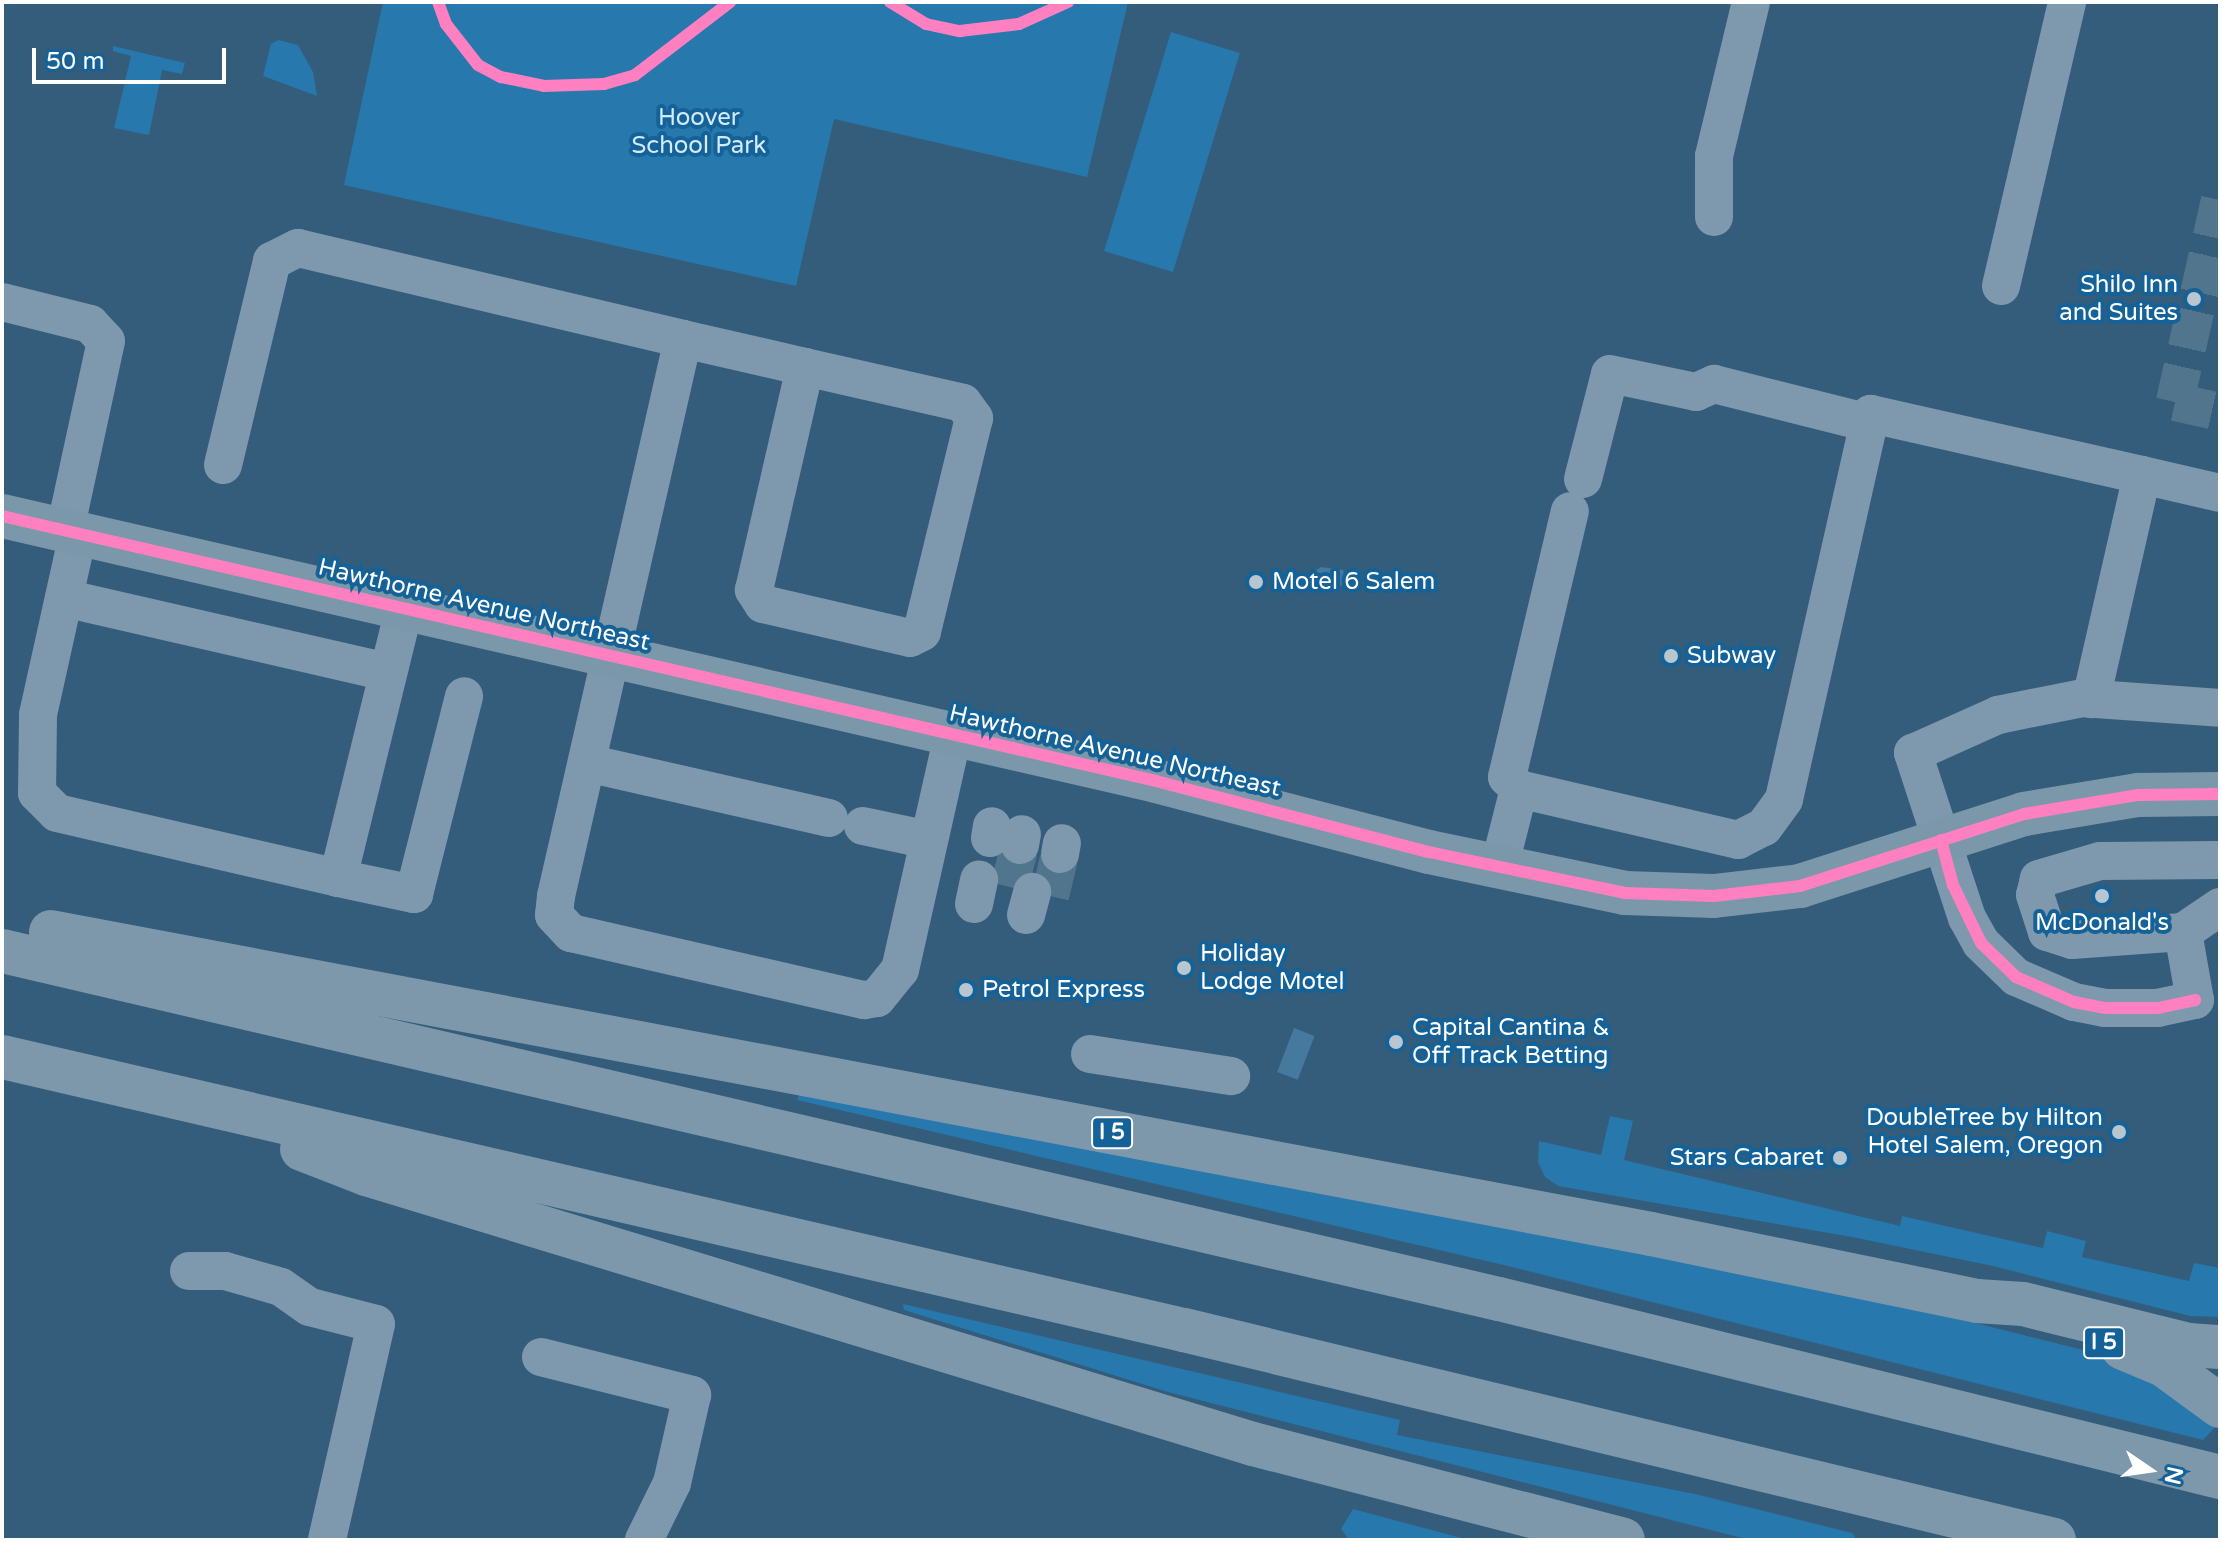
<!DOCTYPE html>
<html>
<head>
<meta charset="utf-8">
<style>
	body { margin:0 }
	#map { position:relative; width:2222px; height:1542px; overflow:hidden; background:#335d7a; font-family:"Varela Round",sans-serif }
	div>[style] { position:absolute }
	.green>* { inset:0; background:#2778ad; transform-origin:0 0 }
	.water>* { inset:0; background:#45799e; transform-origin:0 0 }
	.minor-tunnel>* { height:38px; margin-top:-19px; transform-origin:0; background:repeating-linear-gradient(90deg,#52758e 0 38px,transparent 0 57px) }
	.minor>* { height:38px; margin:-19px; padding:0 19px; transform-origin:19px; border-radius:19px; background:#7e99ad }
	.major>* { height:44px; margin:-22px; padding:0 22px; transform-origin:22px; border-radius:22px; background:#7b98aa }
	.highway>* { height:44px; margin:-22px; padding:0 22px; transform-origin:22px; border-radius:22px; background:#7d98ab }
	.cycleway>* { height:12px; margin:-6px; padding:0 6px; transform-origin:6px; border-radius:6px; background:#ff80c0 }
	.dots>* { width:22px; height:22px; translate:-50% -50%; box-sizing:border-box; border:4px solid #156298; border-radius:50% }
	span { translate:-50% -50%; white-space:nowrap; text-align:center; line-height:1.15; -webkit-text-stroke:8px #156298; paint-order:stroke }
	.shield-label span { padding:2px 6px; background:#156298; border:2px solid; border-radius:6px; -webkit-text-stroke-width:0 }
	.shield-label { font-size:22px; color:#fff; font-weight:700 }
	.park-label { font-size:24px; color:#d0ebfc }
	.poi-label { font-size:24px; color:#fff }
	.right { translate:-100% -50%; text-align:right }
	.left { translate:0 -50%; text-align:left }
	.street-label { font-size:24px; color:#fff }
	.frame { position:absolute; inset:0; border:4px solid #fff; pointer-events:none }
	.north { position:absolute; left:2110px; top:1430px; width:80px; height:80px; -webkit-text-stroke:6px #156298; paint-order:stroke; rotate:103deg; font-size:22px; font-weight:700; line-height:32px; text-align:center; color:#fff }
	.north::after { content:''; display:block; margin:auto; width:28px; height:36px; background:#fff; clip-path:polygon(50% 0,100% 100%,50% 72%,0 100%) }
	.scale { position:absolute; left:32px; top:48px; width:194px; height:36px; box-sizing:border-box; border:4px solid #fff; border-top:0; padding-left:10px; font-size:24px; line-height:28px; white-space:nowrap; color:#fff; -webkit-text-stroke:6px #156298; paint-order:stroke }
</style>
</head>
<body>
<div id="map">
	<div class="green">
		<i style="clip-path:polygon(383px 2px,1128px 2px,1087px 177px,834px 119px,796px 286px,344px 185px)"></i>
		<i style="left:1171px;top:32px;width:72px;height:229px;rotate:17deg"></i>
		<i style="clip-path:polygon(278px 40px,298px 45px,313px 72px,317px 96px,263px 76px,271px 44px)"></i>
		<i style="clip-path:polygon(113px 46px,185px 63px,182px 74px,162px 70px,149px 135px,114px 128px,131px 56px,113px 51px)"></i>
		<i style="clip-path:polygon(800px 1091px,1637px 1248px,1959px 1319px,2111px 1357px,2220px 1422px,2203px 1440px,1512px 1267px,797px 1100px)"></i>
		<i style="clip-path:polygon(1610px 1116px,1633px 1121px,1624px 1160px,1900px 1226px,1902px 1216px,2043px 1248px,2047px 1231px,2086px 1241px,2082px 1257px,2189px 1281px,2194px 1263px,2220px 1268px,2220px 1317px,2190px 1316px,1993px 1266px,1852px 1237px,1558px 1186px,1545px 1177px,1538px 1162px,1539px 1141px,1601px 1155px)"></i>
		<i style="clip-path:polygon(903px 1304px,1400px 1420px,1397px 1435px,1695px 1494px,1852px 1533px,1856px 1539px,1878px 1540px,1750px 1540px,1168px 1392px,904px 1310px)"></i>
		<i style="clip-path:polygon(1353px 1509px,1469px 1540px,1349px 1540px,1341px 1529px)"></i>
	</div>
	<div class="water">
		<i style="clip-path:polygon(1321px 567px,1343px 570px,1347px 582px,1336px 589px,1316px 586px,1312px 573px)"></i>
		<i style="left:1294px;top:1028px;width:22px;height:47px;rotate:21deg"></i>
	</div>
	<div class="minor-tunnel">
		<i style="left:2220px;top:200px;width:207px;rotate:102.6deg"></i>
		<i style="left:2175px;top:402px;width:46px;rotate:12.5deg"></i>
		<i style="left:1009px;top:887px;width:43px;rotate:-75.3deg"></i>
		<i style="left:1050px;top:896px;width:43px;rotate:-76.6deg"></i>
	</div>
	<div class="minor">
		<i style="left:1714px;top:217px;width:61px;rotate:-90deg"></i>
		<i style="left:1714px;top:156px;width:158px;rotate:-76.5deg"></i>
		<i style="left:2001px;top:286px;width:292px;rotate:-76.9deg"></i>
		<i style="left:2px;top:302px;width:91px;rotate:14deg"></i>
		<i style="left:90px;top:324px;width:23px;rotate:47deg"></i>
		<i style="left:106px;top:341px;width:194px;rotate:102.2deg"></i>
		<i style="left:683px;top:339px;width:125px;rotate:12.9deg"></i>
		<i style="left:805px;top:367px;width:162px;rotate:12.8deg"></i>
		<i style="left:963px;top:403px;width:19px;rotate:54deg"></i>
		<i style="left:974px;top:418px;width:220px;rotate:103.7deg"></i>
		<i style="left:922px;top:632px;width:13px;rotate:153deg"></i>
		<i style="left:910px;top:638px;width:151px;rotate:-167deg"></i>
		<i style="left:763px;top:604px;width:17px;rotate:-123deg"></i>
		<i style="left:754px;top:590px;width:229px;rotate:-77.1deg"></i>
		<i style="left:223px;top:465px;width:210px;rotate:-76.5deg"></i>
		<i style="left:272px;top:261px;width:29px;rotate:-27deg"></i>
		<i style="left:298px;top:248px;width:396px;rotate:13.3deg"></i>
		<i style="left:683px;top:339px;width:571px;rotate:102.84deg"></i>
		<i style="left:556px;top:896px;width:19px;rotate:96deg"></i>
		<i style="left:554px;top:915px;width:25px;rotate:47deg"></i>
		<i style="left:571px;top:933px;width:301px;rotate:12.9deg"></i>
		<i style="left:864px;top:1000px;width:13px;rotate:-9deg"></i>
		<i style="left:877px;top:998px;width:36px;rotate:-51deg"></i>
		<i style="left:900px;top:970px;width:241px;rotate:-77.3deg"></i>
		<i style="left:2142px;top:475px;width:80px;rotate:13deg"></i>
		<i style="left:1583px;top:479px;width:108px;rotate:-75.6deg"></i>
		<i style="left:1610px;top:374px;width:88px;rotate:11.8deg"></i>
		<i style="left:1696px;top:392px;width:20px;rotate:-24deg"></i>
		<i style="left:1714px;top:384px;width:160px;rotate:14.1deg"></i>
		<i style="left:78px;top:534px;width:185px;rotate:102.5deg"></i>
		<i style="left:38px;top:715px;width:78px;rotate:90.7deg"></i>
		<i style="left:37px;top:793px;width:28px;rotate:45deg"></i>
		<i style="left:57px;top:813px;width:288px;rotate:13deg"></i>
		<i style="left:338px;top:878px;width:276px;rotate:-76.2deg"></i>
		<i style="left:64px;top:598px;width:332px;rotate:12.9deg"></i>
		<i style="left:587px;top:763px;width:248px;rotate:12.8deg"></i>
		<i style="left:1519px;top:789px;width:17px;rotate:-135deg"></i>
		<i style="left:1507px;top:777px;width:273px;rotate:-76.7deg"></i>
		<i style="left:863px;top:826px;width:67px;rotate:12deg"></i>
		<i style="left:990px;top:838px;width:12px;rotate:-81deg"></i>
		<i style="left:1020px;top:845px;width:11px;rotate:-80deg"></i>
		<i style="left:1060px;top:854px;width:11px;rotate:-80deg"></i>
		<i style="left:2220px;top:860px;width:120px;rotate:179.5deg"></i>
		<i style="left:2100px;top:861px;width:64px;rotate:163.6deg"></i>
		<i style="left:2039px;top:879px;width:16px;rotate:104deg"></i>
		<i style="left:2035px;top:895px;width:39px;rotate:72deg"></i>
		<i style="left:2047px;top:932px;width:26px;rotate:18deg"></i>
		<i style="left:2072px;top:940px;width:111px;rotate:-4.1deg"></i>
		<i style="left:2183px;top:932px;width:45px;rotate:-34deg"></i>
		<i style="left:1499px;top:868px;width:81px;rotate:-75.8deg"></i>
		<i style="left:1519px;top:789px;width:225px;rotate:13.1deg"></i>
		<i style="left:1738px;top:840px;width:29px;rotate:-27deg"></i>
		<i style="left:1764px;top:827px;width:34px;rotate:-54deg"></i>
		<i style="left:1784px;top:799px;width:395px;rotate:-77.3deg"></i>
		<i style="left:1871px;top:414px;width:278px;rotate:12.7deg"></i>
		<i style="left:2142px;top:475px;width:230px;rotate:102.8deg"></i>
		<i style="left:338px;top:878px;width:78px;rotate:11.9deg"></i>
		<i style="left:414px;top:894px;width:204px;rotate:-75.8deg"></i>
		<i style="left:974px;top:904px;width:25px;rotate:-78deg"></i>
		<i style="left:1026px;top:915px;width:24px;rotate:-75deg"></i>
		<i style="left:2183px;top:932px;width:69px;rotate:80deg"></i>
		<i style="left:2195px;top:1000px;width:38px;rotate:168deg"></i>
		<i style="left:2158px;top:1008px;width:53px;rotate:180deg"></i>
		<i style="left:2105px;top:1008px;width:32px;rotate:-169deg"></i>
		<i style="left:2074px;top:1002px;width:63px;rotate:-156.7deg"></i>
		<i style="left:2016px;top:977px;width:49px;rotate:-135.8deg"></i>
		<i style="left:1981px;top:943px;width:29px;rotate:-119deg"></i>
		<i style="left:1967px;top:918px;width:174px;rotate:-108.1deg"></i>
		<i style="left:1913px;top:753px;width:93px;rotate:-24.1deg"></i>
		<i style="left:1998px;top:715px;width:86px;rotate:-11.4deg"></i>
		<i style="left:2082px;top:698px;width:138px;rotate:4.1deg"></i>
		<i style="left:1090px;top:1054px;width:143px;rotate:8.9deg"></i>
		<i style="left:189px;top:1271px;width:36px"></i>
		<i style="left:225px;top:1271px;width:58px;rotate:15.9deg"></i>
		<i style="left:281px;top:1287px;width:35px;rotate:35deg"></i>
		<i style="left:310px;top:1307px;width:68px;rotate:14.4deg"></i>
		<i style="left:376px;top:1324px;width:221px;rotate:102.8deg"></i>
		<i style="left:541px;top:1357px;width:156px;rotate:14.1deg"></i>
		<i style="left:692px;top:1395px;width:90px;rotate:102.8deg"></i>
		<i style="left:672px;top:1483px;width:64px;rotate:116.2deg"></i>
	</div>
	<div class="major">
		<i style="left:2px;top:516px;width:1184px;rotate:12.93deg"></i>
		<i style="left:1156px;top:781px;width:282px;rotate:14.6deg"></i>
		<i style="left:1429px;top:852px;width:200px;rotate:11.8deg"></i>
		<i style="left:1625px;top:893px;width:89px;rotate:1.9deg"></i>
		<i style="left:1714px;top:896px;width:87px;rotate:-6.6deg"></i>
		<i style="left:1800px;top:886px;width:235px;rotate:-17.8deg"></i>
		<i style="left:2024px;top:814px;width:116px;rotate:-9.5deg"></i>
		<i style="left:2138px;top:795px;width:82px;rotate:-0.7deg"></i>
	</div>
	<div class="highway">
		<i style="left:51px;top:932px;width:1628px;rotate:10.69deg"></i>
		<i style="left:1651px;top:1234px;width:333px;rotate:11.6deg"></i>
		<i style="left:1977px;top:1301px;width:46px;rotate:3.7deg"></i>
		<i style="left:2023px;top:1304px;width:171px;rotate:13.9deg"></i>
		<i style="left:2189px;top:1345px;width:31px;rotate:4deg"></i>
		<i style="left:2px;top:951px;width:1537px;rotate:13.09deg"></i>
		<i style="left:1499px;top:1299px;width:743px;rotate:13.87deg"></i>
		<i style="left:2px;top:1057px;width:1213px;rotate:13.01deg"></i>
		<i style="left:1184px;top:1330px;width:895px;rotate:13.57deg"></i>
		<i style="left:302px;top:1149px;width:69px;rotate:21.3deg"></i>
		<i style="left:366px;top:1174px;width:927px;rotate:16.93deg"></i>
		<i style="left:1253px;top:1444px;width:382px;rotate:14.5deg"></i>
		<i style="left:2123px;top:1348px;width:44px;rotate:22.5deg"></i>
		<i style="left:2164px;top:1365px;width:69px;rotate:36.2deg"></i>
	</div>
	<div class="cycleway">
		<i style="left:438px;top:2px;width:23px;rotate:70deg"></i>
		<i style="left:446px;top:24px;width:52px;rotate:52deg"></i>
		<i style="left:478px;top:65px;width:26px;rotate:28deg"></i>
		<i style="left:501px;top:77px;width:44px;rotate:11.8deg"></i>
		<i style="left:544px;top:86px;width:60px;rotate:-1.9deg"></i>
		<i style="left:604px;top:84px;width:32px;rotate:-16deg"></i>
		<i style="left:635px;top:75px;width:120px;rotate:-37.5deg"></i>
		<i style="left:890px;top:2px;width:42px;rotate:31.4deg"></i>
		<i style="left:926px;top:24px;width:35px;rotate:12deg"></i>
		<i style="left:960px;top:31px;width:59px;rotate:-6.8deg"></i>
		<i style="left:1019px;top:24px;width:54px;rotate:-24.2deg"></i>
		<i style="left:2px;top:516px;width:1184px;rotate:12.93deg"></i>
		<i style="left:1156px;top:781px;width:282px;rotate:14.6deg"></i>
		<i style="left:1429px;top:852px;width:200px;rotate:11.8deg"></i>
		<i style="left:1625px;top:893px;width:89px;rotate:1.9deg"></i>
		<i style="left:1714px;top:896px;width:87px;rotate:-6.6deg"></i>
		<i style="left:1800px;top:886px;width:235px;rotate:-17.8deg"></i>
		<i style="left:2024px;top:814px;width:116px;rotate:-9.5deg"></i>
		<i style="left:2138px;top:795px;width:82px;rotate:-0.7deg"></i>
		<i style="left:1941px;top:840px;width:47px;rotate:75.1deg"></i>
		<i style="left:1953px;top:885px;width:64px;rotate:64.2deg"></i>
		<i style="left:1981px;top:943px;width:49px;rotate:44.2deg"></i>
		<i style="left:2016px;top:977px;width:63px;rotate:23.3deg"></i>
		<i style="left:2074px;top:1002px;width:32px;rotate:11deg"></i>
		<i style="left:2105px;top:1008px;width:53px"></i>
		<i style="left:2158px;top:1008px;width:38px;rotate:-12deg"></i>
	</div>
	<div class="dots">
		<i style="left:2194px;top:299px;background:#b8c6d0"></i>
		<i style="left:1256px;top:582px;background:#b8c6d0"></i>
		<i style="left:1671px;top:656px;background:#b8c6d0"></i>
		<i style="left:2102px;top:896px;background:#b8c6d0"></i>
		<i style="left:1184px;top:968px;background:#b8c6d0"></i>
		<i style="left:966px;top:990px;background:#b8c6d0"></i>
		<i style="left:1396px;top:1042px;background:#b8c6d0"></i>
		<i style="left:2119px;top:1132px;background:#b8c6d0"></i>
		<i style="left:1840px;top:1158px;background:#b8c6d0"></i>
	</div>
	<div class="shield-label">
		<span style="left:1112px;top:1133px">I 5</span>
		<span style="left:2104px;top:1343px">I 5</span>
	</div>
	<div class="park-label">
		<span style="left:699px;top:132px">Hoover<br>School Park</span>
	</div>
	<div class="poi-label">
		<span class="right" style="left:2178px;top:299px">Shilo Inn<br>and Suites</span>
		<span class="left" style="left:1272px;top:582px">Motel 6 Salem</span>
		<span class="left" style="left:1687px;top:656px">Subway</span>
		<span style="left:2102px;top:923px">McDonald's</span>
		<span class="left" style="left:1200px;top:968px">Holiday<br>Lodge Motel</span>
		<span class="left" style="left:982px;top:990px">Petrol Express</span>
		<span class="left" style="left:1412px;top:1042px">Capital Cantina &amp;<br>Off Track Betting</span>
		<span class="right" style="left:2103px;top:1132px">DoubleTree by Hilton<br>Hotel Salem, Oregon</span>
		<span class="right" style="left:1824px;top:1158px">Stars Cabaret</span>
	</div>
	<div class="street-label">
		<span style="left:484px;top:605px;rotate:13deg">Hawthorne Avenue Northeast</span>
		<span style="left:1115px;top:751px;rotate:13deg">Hawthorne Avenue Northeast</span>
	</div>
	<div class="frame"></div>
	<div class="north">N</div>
	<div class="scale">50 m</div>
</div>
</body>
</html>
